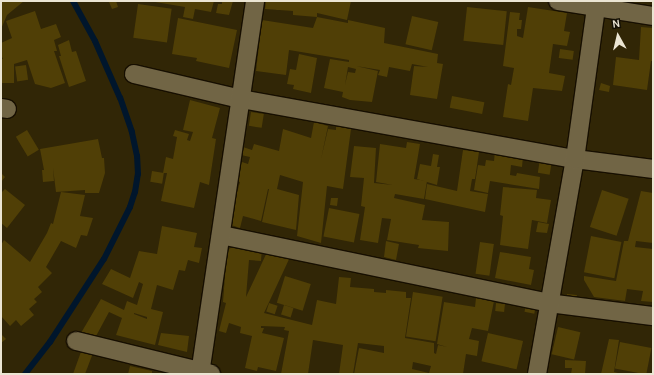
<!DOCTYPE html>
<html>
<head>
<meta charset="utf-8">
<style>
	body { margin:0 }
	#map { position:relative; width:654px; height:375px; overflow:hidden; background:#312606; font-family:Karla,sans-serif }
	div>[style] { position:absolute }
	.stream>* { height:6px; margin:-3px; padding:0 3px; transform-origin:3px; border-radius:3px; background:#00162c }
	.building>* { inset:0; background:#503f06; transform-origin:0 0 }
	.roads { filter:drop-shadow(1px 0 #170f00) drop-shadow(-1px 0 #170f00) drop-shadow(0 1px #170f00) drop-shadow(0 -1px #170f00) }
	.minor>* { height:18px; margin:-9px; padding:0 9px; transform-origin:9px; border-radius:9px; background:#716545 }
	span { translate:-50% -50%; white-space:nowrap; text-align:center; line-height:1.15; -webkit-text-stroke:3px #141004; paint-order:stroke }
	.frame { position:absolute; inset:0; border:2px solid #ebe5d3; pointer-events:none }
	.north { position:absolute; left:598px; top:16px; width:40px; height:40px; -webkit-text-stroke:3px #141004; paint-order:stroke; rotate:352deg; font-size:11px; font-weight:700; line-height:16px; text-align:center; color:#ebe5d3 }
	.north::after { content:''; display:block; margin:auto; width:14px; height:18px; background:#ebe5d3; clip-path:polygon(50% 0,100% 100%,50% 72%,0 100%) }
</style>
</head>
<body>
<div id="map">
	<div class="stream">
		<i style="left:25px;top:374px;width:41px;rotate:-52deg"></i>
		<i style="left:50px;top:342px;width:99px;rotate:-57deg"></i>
		<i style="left:104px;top:259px;width:58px;rotate:-63.4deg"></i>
		<i style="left:130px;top:207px;width:16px;rotate:-72deg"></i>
		<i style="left:135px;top:192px;width:18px;rotate:-81deg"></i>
		<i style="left:138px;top:174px;width:18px;rotate:-93deg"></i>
		<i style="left:137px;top:156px;width:25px;rotate:-102deg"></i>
		<i style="left:132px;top:132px;width:36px;rotate:-109deg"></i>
		<i style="left:120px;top:98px;width:62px;rotate:-113.7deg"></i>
		<i style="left:95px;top:41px;width:46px;rotate:-118.8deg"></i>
	</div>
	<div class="building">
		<i style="clip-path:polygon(1px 1px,24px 1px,7px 15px,1px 29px)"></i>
		<i style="clip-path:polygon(116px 1px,118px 7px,112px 9px,109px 2px)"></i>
		<i style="clip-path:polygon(149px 1px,214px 1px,211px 12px,195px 9px,193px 19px,183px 17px,185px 7px)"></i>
		<i style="clip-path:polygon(222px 1px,233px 1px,229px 15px,216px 13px,218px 4px,222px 4px)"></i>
		<i style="clip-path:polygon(evenodd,266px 1px,351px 1px,347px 20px,317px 13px,317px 17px,348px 23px,348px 20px,385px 28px,384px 43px,438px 54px,437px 63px,443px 64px,437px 99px,410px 95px,414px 66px,428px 67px,412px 64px,410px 71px,389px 67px,387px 77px,378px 75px,380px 70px,356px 66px,378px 71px,372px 102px,350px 100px,342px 97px,343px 92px,324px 88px,330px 59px,349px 62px,349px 60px,289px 50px,286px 75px,256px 71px,262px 20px,313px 28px,317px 17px,293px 15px,293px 11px,265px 9px,266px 1px,348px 67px,356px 69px,355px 73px,348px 72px,345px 85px,348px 67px)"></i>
		<i style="left:138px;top:4px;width:34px;height:34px;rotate:8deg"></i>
		<i style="left:467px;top:7px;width:40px;height:34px;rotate:6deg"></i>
		<i style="clip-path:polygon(528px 7px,567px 13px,564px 31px,570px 32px,567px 46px,553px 44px,549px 73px,565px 76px,562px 91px,533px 88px,528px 121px,503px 117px,508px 84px,511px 85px,514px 68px,503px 66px,510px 12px,520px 13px,519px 20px,522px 20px,521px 29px,517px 29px,517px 36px,523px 38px)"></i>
		<i style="clip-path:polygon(35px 11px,41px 29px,56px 24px,61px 37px,54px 40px,57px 51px,54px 51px,65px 83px,51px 88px,35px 84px,27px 60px,14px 64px,14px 83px,1px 83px,1px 59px,3px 59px,1px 55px,1px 43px,12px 38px,6px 21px)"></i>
		<i style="left:412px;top:16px;width:27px;height:29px;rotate:13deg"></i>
		<i style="clip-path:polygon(178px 18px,237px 30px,229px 68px,196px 61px,197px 58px,172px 54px)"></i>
		<i style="clip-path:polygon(641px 27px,653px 28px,652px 61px,651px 61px,647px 90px,613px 85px,616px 57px,639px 60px)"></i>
		<i style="clip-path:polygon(69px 40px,72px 52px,76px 51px,86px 81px,69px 87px,59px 56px,61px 56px,58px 45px)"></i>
		<i style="left:560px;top:49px;width:14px;height:9px;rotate:8deg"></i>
		<i style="clip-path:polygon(299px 54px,317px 58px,311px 93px,293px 89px,294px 85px,287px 84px,290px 69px,296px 70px)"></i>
		<i style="left:26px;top:65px;width:15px;height:11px;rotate:82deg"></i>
		<i style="clip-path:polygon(601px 83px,610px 86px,609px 92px,599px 90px)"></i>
		<i style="left:452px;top:96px;width:33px;height:12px;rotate:11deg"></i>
		<i style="clip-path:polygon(190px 100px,220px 108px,212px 138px,216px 139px,209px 185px,200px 182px,194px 208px,161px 201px,167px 173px,163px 173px,166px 157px,173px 159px,177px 137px,173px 136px,175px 130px,189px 134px,187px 140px,190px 141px,193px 132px,183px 130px)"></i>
		<i style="left:251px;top:112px;width:13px;height:14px;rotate:9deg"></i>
		<i style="clip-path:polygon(314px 122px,328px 126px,321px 159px,328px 129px,336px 130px,336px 126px,351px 129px,343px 189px,327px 186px,321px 243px,297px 236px,303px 182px,280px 175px,277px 189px,299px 195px,296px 230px,262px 222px,269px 189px,268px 189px,261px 221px,243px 216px,240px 228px,228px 224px,240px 182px,234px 181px,239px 161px,248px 164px,250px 157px,241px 155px,243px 147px,252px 150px,254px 144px,279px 151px,283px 129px,311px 138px)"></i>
		<i style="left:27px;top:130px;width:23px;height:13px;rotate:59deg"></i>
		<i style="clip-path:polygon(98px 139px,102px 158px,104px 158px,105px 173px,99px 193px,85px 193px,85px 190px,56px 192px,53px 168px,54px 181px,43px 182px,42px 170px,44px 170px,40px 149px)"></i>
		<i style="clip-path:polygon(407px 142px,420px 144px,414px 179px,427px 181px,424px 199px,395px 194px,394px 198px,425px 205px,422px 220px,449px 222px,448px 251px,418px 248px,419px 245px,387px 240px,391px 219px,382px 218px,378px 243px,360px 240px,365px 207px,361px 206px,364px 178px,350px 177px,354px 146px,376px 148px,374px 183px,393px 185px,376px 182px,380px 144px,406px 148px)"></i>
		<i style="clip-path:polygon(463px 150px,479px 152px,475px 179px,472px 179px,470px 191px,488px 194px,485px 212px,425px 199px,427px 184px,457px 191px)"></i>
		<i style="clip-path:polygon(495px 151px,523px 156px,522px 167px,511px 165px,510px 175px,516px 176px,517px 173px,540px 177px,539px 189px,490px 181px,488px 193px,474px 190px,478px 165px,485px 166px,486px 160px,494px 161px)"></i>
		<i style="clip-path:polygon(433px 154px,439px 155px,437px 167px,440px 167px,437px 185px,417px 179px,420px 164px,431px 166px)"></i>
		<i style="left:540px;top:159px;width:12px;height:14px;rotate:9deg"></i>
		<i style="left:152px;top:171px;width:12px;height:11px;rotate:9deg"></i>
		<i style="clip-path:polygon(1px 173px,5px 177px,1px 182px)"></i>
		<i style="clip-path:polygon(503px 187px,537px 190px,536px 198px,551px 200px,547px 223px,532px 220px,528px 249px,500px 245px,503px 216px,500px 215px)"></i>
		<i style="clip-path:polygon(5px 189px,25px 205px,7px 228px,1px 223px,1px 193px)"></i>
		<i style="left:602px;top:190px;width:28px;height:39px;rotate:18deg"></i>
		<i style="clip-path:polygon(641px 191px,653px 193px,653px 243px,636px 241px,635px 247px,653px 249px,653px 302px,641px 301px,643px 291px,627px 289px,625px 301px,594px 297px,584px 280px,584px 276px,616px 281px,624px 241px,628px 241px)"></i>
		<i style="clip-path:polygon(61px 192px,85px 195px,80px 216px,93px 218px,87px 236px,81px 235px,76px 248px,61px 241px,46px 267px,52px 273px,38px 287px,42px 292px,34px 299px,37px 302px,29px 309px,34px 315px,21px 326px,16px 320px,10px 326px,1px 316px,1px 245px,4px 240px,30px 262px,47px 233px,51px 223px,53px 224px)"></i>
		<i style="clip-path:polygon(331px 198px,338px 198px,337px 206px,330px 205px)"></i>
		<i style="left:329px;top:208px;width:31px;height:29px;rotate:11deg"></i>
		<i style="clip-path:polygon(538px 222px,549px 224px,547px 233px,536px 232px)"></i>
		<i style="clip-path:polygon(evenodd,162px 226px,197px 233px,194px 247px,202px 248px,199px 263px,188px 260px,185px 271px,179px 270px,173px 290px,157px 285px,151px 309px,163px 312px,155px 345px,116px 335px,122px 318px,109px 312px,95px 338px,81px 333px,101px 299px,124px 310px,127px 301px,137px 305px,143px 284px,139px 282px,133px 298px,102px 284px,111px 269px,130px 278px,139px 251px,157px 254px,162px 226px,134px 313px,147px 317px,147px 319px,134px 314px,134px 313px)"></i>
		<i style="left:591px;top:236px;width:31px;height:37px;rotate:11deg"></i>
		<i style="clip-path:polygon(386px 241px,399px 244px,396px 260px,384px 257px)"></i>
		<i style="left:480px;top:242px;width:14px;height:32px;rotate:8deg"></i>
		<i style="clip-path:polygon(evenodd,238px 244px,262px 248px,261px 261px,249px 260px,246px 297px,268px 250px,291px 255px,264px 313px,312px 325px,317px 300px,336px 304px,339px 277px,351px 278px,350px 287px,374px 289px,374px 292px,386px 293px,386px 290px,406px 292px,406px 298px,411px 298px,405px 338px,434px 343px,434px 353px,436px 354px,438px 345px,447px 347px,437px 344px,444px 302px,475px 307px,476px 298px,494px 301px,488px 331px,472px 328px,469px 339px,479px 341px,477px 356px,466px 354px,463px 374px,401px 374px,402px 367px,401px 374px,354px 374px,359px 348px,384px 353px,384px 346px,358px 343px,353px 374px,339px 374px,343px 345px,313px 340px,308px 374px,281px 374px,289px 331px,284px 330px,285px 327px,261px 326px,261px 328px,264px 328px,262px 333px,284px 338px,276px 371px,258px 367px,257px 371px,245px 368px,252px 336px,240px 333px,241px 327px,229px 323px,226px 333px,219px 331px,226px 303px,223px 302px,227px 250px,238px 244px,413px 362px,431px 366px,429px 373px,412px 369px,413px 362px)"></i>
		<i style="clip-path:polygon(500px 252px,531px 257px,529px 269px,534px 270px,531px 285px,495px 278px)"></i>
		<i style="left:285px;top:276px;width:27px;height:28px;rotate:17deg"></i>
		<i style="left:413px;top:292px;width:30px;height:45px;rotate:9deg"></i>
		<i style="left:567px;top:294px;width:10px;height:7px;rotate:6deg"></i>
		<i style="left:269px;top:303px;width:9px;height:9px;rotate:18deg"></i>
		<i style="left:496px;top:303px;width:9px;height:8px;rotate:6deg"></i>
		<i style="left:526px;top:304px;width:10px;height:8px;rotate:11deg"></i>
		<i style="left:284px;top:305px;width:10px;height:10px;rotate:17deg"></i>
		<i style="left:558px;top:327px;width:23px;height:28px;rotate:13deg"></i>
		<i style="clip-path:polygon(161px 333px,189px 336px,187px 352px,158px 345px)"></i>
		<i style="left:488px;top:333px;width:36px;height:29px;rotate:13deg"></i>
		<i style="clip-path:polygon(1px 334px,6px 339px,1px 343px)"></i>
		<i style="clip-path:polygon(609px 339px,619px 340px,614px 372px,622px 374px,601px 374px)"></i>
		<i style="left:620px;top:342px;width:32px;height:27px;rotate:11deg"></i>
		<i style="clip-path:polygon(82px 349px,93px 353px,85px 374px,73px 374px)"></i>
		<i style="clip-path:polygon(565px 360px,586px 361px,585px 374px,571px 374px,572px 368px,565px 368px)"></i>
		<i style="clip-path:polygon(130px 366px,152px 371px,152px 374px,128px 374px)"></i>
	</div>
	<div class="roads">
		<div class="minor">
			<i style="left:558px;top:1px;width:96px;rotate:9deg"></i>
			<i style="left:134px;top:74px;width:110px;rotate:13.2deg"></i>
			<i style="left:241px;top:99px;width:339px;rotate:10.2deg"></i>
			<i style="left:575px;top:159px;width:79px;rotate:7.3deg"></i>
			<i style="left:1px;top:108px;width:6px;rotate:9deg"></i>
			<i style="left:221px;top:235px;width:334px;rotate:11.7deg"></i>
			<i style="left:548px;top:303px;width:106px;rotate:7.1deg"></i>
			<i style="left:76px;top:341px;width:139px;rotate:13.7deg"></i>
			<i style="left:200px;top:374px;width:377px;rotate:-81.6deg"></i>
			<i style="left:537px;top:374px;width:218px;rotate:-80deg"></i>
			<i style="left:575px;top:159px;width:160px;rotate:-82.1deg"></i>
		</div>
	</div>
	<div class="frame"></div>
	<div class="north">N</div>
</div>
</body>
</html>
